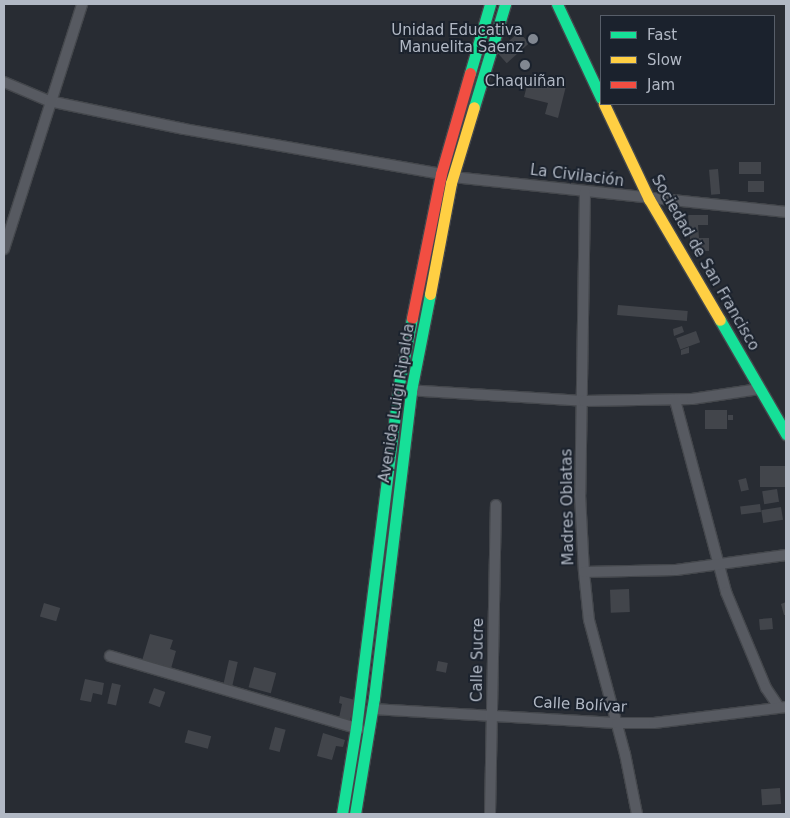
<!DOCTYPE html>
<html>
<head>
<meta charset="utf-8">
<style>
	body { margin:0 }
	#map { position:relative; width:790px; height:818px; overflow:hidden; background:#282c33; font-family:"DejaVu Sans",sans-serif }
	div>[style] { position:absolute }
	.building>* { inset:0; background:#42454b; transform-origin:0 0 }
	.roads { filter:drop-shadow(1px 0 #44474c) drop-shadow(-1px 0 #44474c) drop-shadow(0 1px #44474c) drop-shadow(0 -1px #44474c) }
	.street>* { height:10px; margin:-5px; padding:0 5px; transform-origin:5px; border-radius:5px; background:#575a61 }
	.fast>* { height:11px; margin:-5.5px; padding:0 5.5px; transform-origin:5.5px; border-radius:5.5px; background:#16e098 }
	.slow>* { height:11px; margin:-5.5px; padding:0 5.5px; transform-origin:5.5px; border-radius:5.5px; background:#ffcf43 }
	.jam>* { height:11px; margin:-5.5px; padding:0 5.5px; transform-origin:5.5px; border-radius:5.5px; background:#f24e42 }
	.dots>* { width:14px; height:14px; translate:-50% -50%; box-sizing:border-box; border:2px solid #1b222d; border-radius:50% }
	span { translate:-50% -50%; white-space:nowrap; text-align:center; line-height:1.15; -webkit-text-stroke:4px #1b222d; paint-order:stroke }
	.poi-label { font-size:15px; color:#b1b8c4 }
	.right { translate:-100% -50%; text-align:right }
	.street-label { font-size:15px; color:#b1b8c4 }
	.frame { position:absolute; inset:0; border:5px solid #b1b8c4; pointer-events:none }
	.legend { position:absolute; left:600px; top:15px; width:175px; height:90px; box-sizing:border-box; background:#1b222d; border:1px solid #575e69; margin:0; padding:6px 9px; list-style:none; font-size:15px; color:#b1b8c4 }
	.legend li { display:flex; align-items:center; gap:10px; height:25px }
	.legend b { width:25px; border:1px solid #575e69 }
</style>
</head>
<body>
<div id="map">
	<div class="building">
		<i style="left:519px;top:32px;width:15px;height:30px;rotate:48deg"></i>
		<i style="clip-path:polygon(529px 78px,566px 86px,558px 118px,545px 114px,548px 103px,524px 97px)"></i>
		<i style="left:739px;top:162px;width:22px;height:12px"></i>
		<i style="left:718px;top:169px;width:25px;height:9px;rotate:85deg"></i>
		<i style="left:748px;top:181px;width:16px;height:11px"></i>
		<i style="clip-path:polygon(688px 215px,708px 215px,708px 225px,698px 225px,699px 238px,709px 238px,709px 251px,691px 251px)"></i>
		<i style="left:618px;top:305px;width:70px;height:10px;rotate:5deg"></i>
		<i style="clip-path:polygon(682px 326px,684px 332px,674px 336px,673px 329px)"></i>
		<i style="left:696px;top:331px;width:12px;height:21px;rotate:70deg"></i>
		<i style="clip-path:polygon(689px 347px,689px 353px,681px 355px,681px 350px)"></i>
		<i style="left:705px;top:410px;width:22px;height:19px"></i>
		<i style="left:728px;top:415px;width:5px;height:5px"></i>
		<i style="left:760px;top:466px;width:26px;height:21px"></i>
		<i style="left:746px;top:478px;width:12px;height:8px;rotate:76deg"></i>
		<i style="left:777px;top:489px;width:13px;height:15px;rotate:81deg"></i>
		<i style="left:760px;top:504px;width:8px;height:20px;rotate:83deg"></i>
		<i style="left:781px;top:507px;width:13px;height:20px;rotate:81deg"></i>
		<i style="left:629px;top:589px;width:23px;height:19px;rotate:88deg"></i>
		<i style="clip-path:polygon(786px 602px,786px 615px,784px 615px,781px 604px)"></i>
		<i style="left:44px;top:603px;width:17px;height:14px;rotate:17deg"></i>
		<i style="left:772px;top:618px;width:11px;height:13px;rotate:85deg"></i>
		<i style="clip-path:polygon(150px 634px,173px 640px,170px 649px,176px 651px,170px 672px,141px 664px)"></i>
		<i style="left:229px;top:660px;width:9px;height:25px;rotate:13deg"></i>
		<i style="left:438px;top:661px;width:10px;height:10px;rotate:11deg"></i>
		<i style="left:254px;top:667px;width:23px;height:21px;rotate:15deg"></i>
		<i style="clip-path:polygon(85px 679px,104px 683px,102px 695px,93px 693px,91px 702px,80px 700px)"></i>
		<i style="left:112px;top:683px;width:9px;height:21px;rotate:13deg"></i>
		<i style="left:154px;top:688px;width:12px;height:16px;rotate:20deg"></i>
		<i style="clip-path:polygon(340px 696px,355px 700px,350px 721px,339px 718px,342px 704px,339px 703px)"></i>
		<i style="left:275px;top:727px;width:11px;height:23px;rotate:15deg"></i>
		<i style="left:188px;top:730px;width:24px;height:13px;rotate:15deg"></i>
		<i style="clip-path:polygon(323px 733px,345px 740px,343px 747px,336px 746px,332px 760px,317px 756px)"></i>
		<i style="left:780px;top:788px;width:16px;height:19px;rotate:86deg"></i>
	</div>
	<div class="roads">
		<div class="street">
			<i style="left:4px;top:82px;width:49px;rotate:22.9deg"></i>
			<i style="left:49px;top:101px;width:138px;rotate:11.7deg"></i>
			<i style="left:184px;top:129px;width:261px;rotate:9.9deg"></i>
			<i style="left:453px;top:177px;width:335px;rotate:6deg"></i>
			<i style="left:585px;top:192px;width:302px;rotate:90.9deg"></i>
			<i style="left:580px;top:494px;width:78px;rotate:87.1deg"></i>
			<i style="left:584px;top:572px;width:48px;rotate:84.1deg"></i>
			<i style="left:589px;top:620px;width:139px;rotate:75deg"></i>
			<i style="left:625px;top:754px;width:61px;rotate:78.7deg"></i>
			<i style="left:4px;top:249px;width:257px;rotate:-72.3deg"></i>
			<i style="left:406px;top:390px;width:178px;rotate:3.5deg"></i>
			<i style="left:584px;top:401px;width:108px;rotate:-1.1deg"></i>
			<i style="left:692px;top:399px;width:68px;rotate:-8.5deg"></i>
			<i style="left:675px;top:400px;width:199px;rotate:75.1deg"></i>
			<i style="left:726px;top:592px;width:104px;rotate:67.4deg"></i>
			<i style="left:766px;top:688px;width:23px;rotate:56deg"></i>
			<i style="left:584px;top:572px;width:92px;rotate:-1.2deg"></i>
			<i style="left:676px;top:570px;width:111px;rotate:-7.8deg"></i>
			<i style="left:110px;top:656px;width:260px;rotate:16.3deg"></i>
			<i style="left:372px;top:709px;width:245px;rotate:3.3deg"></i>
			<i style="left:617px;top:723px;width:37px"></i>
			<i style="left:654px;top:723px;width:133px;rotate:-6.9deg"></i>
			<i style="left:490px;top:814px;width:309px;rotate:-88.9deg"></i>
		</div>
		<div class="fast">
			<i style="left:557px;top:4px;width:104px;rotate:64.9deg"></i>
			<i style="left:470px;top:73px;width:72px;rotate:-73.8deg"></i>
			<i style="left:474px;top:107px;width:108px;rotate:-73.2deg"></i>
			<i style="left:720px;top:320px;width:132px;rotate:59.9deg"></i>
			<i style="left:342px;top:814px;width:87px;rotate:-80.8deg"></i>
			<i style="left:356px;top:728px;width:342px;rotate:-82.9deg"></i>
			<i style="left:398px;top:389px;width:72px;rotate:-78.8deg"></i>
			<i style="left:355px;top:814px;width:118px;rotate:-80.7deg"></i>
			<i style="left:374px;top:698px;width:309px;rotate:-83.1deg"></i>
			<i style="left:411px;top:391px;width:99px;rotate:-78.9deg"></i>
		</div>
		<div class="slow">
			<i style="left:604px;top:104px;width:105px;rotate:64.7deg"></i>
			<i style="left:649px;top:199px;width:140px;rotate:59.6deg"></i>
			<i style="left:430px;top:294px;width:113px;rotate:-79.3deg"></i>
			<i style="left:451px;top:183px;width:79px;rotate:-73.2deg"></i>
		</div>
		<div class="jam">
			<i style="left:412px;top:318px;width:147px;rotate:-78.6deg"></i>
			<i style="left:441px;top:174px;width:105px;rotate:-74deg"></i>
		</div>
	</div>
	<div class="dots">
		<i style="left:533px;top:39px;background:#818791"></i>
		<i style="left:525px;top:65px;background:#818791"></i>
	</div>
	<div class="poi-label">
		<span class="right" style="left:523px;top:39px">Unidad Educativa<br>Manuelita Saenz</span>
		<span style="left:525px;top:82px">Chaquiñan</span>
	</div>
	<div class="street-label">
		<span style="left:577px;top:176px;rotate:7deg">La Civilación</span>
		<span style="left:705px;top:263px;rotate:60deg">Sociedad de San Francisco</span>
		<span style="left:397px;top:403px;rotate:-81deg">Avenida Luigi Ripalda</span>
		<span style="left:568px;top:507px;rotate:-91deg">Madres Oblatas</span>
		<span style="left:478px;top:660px;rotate:-89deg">Calle Sucre</span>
		<span style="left:580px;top:705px;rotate:3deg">Calle Bolívar</span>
	</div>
	<div class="frame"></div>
	<ul class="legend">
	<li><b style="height:6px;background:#16e098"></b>Fast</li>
	<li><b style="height:6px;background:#ffcf43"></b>Slow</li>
	<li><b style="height:6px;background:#f24e42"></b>Jam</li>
	</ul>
</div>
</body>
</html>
